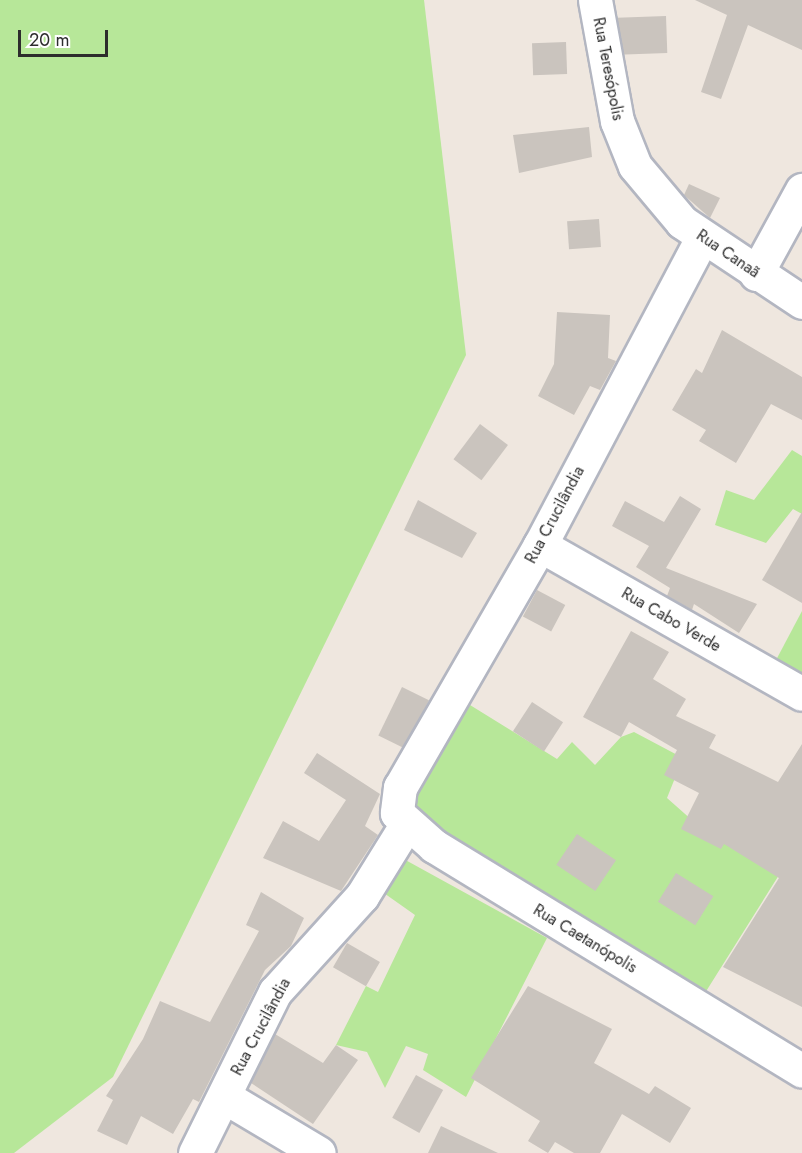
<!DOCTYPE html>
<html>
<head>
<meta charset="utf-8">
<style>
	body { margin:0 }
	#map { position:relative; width:802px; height:1153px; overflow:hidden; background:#efe7df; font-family:Jost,sans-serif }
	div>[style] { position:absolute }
	.green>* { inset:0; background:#b7e799 }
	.building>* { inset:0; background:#cac4be; transform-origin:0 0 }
	.roads { filter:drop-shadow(2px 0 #b3b6c1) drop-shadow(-2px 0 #b3b6c1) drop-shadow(0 2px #b3b6c1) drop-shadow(0 -2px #b3b6c1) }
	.minor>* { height:33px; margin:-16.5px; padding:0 16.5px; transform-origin:16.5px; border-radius:16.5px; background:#fff }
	span { translate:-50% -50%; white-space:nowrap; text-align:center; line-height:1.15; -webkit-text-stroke:4.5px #fff; paint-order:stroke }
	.street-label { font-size:16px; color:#2d2d2d }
	.scale { position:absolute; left:18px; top:30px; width:90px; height:27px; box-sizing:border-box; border:3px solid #2d2d2d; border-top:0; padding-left:8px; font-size:18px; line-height:21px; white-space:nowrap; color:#2d2d2d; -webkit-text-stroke:4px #fff; paint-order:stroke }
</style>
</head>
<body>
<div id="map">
	<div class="green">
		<i style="clip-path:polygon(0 0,424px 0,466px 355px,113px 1077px,14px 1153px,0 1153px)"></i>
		<i style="clip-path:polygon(792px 450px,802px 456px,802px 514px,793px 509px,766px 543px,715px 525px,726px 490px,754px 500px)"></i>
		<i style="clip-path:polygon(802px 611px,802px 677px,775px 662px)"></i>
		<i style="clip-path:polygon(470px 705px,557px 759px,572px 742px,595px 765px,621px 737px,634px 732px,683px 758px,667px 798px,693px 821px,779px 875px,705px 993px,406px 810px)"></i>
		<i style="clip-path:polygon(400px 857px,547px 938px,466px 1097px,423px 1070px,428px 1054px,406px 1046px,385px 1088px,367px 1052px,336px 1045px,366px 986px,378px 992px,415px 915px,381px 891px)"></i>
	</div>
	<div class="building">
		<i style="clip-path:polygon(695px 0,802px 0,802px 50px,748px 25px,721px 99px,701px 92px,727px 15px)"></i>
		<i style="left:666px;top:16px;width:37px;height:49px;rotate:88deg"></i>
		<i style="left:566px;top:42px;width:32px;height:34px;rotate:88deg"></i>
		<i style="clip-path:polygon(589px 127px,592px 157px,519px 173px,513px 135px)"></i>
		<i style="clip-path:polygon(689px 184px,720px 198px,710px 218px,684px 195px)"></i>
		<i style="left:599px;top:219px;width:28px;height:32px;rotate:86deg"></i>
		<i style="clip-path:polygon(557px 312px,610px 315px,608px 358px,616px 361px,600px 390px,590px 386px,574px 415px,538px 396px,554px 364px)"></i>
		<i style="clip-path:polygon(722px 330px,802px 377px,802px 420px,771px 404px,736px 463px,699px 441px,706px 430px,672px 410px,696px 369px,702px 373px)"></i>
		<i style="left:480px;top:424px;width:35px;height:44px;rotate:37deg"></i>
		<i style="clip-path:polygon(680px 496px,701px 509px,666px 568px,757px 604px,739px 633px,694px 604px,692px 610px,667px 596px,670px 588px,636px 567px,649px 546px,612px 526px,625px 501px,664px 522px)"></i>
		<i style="clip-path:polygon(418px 500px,477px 533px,462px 558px,404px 530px)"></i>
		<i style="clip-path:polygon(802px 512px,802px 603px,762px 580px)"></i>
		<i style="left:537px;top:590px;width:32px;height:30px;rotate:28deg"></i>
		<i style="clip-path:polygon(631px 631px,669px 652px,653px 679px,686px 699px,676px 716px,716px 735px,709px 748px,778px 782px,802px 744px,802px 1007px,723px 967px,779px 878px,724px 844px,721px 849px,681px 829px,699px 793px,664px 775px,677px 750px,629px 722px,621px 737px,583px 717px)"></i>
		<i style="left:402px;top:687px;width:30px;height:54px;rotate:26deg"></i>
		<i style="left:532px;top:702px;width:37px;height:35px;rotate:33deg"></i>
		<i style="clip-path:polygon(317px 753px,380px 794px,365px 826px,378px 835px,341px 891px,263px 858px,283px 821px,319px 841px,346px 800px,304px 773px)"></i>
		<i style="left:577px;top:834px;width:47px;height:37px;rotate:34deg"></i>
		<i style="left:676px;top:873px;width:44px;height:34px;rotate:32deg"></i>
		<i style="clip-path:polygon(261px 892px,304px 918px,291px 946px,265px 970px,199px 1102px,193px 1099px,173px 1134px,141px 1116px,127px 1145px,97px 1131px,113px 1100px,106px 1096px,143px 1039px,160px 1001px,210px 1022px,259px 931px,246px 925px)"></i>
		<i style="left:347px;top:943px;width:38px;height:28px;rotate:30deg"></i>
		<i style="clip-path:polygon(528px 986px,612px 1029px,594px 1063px,649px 1094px,655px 1086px,691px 1108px,670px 1143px,622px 1114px,600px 1153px,574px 1153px,555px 1142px,548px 1153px,528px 1141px,540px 1121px,471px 1078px)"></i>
		<i style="clip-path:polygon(275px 1034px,323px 1063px,336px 1045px,358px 1060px,313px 1124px,251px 1083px)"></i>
		<i style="left:416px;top:1075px;width:31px;height:49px;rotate:29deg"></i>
		<i style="clip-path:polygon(441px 1126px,498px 1153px,428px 1153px)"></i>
	</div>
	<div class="roads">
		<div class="minor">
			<i style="left:595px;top:0;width:123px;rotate:79.7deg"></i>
			<i style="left:617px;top:121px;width:48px;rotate:68.2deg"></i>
			<i style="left:635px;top:166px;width:73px;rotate:50deg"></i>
			<i style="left:682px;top:222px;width:144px;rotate:33.7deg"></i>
			<i style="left:702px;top:238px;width:347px;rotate:117.8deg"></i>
			<i style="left:540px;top:545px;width:280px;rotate:120deg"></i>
			<i style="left:400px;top:787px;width:26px;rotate:97deg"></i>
			<i style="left:397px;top:813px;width:50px;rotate:41.7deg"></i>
			<i style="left:434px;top:846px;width:431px;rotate:31.4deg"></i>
			<i style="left:756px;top:274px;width:96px;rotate:-61.3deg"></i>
			<i style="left:540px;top:545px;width:301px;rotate:29.6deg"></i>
			<i style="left:225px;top:1097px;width:109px;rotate:30.8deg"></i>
			<i style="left:195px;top:1153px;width:180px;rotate:-63.6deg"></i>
			<i style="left:275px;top:992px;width:130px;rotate:-47.8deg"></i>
			<i style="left:362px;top:896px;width:84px;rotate:-58.2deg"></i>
		</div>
	</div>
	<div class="street-label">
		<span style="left:608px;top:69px;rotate:79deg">Rua Teresópolis</span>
		<span style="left:728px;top:254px;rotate:34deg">Rua Canaã</span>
		<span style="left:555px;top:515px;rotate:-62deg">Rua Crucilândia</span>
		<span style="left:671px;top:620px;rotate:30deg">Rua Cabo Verde</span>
		<span style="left:585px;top:939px;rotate:31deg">Rua Caetanópolis</span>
		<span style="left:261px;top:1027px;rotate:-62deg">Rua Crucilândia</span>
	</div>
	<div class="scale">20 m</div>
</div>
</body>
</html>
